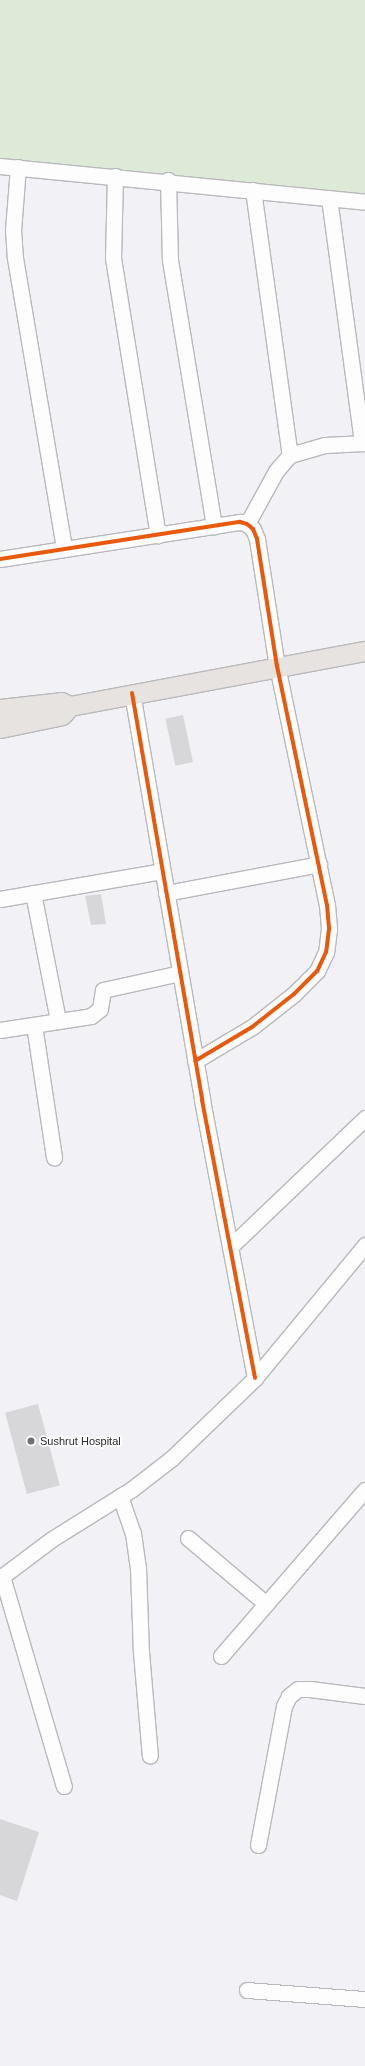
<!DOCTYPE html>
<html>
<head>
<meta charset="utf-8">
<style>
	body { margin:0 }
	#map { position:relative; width:365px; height:2066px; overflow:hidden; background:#f1f1f6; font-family:Helvetica,sans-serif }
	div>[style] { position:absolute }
	.green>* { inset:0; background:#ddead7 }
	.building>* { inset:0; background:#d7d7da; transform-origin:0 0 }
	.roads { filter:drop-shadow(1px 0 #b9b9bc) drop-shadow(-1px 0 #b9b9bc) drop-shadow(0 1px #b9b9bc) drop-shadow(0 -1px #b9b9bc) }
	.minor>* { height:15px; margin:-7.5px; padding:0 7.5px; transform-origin:7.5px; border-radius:7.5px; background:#fdfdfe }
	.major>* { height:19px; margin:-9.5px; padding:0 9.5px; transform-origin:9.5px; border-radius:9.5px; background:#e7e3e1 }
	.cycleway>* { height:4px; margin:-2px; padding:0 2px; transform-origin:2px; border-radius:2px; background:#e8590c }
	.dots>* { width:11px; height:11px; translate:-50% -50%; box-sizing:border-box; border:2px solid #fefefe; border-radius:50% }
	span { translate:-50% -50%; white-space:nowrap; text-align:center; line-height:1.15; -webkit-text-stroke:3.5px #fefefe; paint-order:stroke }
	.poi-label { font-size:11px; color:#28292c }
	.left { translate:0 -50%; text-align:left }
</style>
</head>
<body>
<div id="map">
	<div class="green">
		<i style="clip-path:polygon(0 0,365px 0,365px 194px,0 161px)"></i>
	</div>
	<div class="building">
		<i style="left:183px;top:715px;width:48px;height:18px;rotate:78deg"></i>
		<i style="clip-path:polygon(101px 894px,106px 924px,91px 925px,85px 896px)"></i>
		<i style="left:38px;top:1404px;width:84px;height:34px;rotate:75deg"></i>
		<i style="clip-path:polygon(0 1819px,39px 1832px,17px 1901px,0 1895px)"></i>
	</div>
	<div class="roads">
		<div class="minor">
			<i style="left:0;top:166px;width:367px;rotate:5.6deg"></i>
			<i style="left:18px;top:167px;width:63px;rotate:94.5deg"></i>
			<i style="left:13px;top:230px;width:28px;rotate:86deg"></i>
			<i style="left:15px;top:258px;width:295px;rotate:80.4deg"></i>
			<i style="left:115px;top:176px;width:82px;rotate:91.4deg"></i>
			<i style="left:113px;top:258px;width:281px;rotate:80.8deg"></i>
			<i style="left:168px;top:180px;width:80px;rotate:88.6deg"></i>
			<i style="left:170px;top:260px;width:270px;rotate:80.6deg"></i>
			<i style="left:253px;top:190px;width:268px;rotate:82.1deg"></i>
			<i style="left:329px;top:198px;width:247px;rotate:82.3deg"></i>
			<i style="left:247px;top:524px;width:60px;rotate:-61.3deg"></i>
			<i style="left:276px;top:471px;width:21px;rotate:-49deg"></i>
			<i style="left:290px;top:455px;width:36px;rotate:-16deg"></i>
			<i style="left:325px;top:445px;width:40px;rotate:-2.9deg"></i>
			<i style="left:0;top:559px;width:243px;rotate:-8.8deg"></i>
			<i style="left:240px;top:522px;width:7px;rotate:16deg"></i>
			<i style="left:247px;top:524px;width:8px;rotate:40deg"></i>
			<i style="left:253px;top:529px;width:11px;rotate:68deg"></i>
			<i style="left:257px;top:539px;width:129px;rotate:81.1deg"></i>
			<i style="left:277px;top:666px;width:244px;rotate:78.2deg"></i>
			<i style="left:327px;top:905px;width:24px;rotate:85deg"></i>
			<i style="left:329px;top:929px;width:23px;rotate:97deg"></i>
			<i style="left:326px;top:952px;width:21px;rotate:115deg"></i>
			<i style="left:317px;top:971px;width:33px;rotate:135deg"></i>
			<i style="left:294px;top:994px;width:53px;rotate:141.8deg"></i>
			<i style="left:252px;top:1027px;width:66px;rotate:149.2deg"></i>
			<i style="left:132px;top:693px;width:413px;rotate:80.2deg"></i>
			<i style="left:202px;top:1100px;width:283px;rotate:79.2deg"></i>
			<i style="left:33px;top:893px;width:130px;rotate:78.9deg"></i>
			<i style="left:166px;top:893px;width:156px;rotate:-10.7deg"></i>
			<i style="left:0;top:899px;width:164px;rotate:-9.8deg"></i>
			<i style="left:34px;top:1025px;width:134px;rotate:81.4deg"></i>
			<i style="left:0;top:1030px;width:92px;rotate:-8.7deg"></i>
			<i style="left:91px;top:1016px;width:11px;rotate:-38deg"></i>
			<i style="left:100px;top:1009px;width:19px;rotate:-81deg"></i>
			<i style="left:103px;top:990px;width:79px;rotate:-12.4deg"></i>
			<i style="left:230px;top:1247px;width:187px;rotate:-43.7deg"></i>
			<i style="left:120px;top:1496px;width:39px;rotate:71deg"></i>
			<i style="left:133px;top:1533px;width:35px;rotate:82deg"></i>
			<i style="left:138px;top:1568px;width:84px;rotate:88deg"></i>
			<i style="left:141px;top:1652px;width:104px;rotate:85.1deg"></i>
			<i style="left:188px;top:1538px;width:102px;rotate:40.2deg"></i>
			<i style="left:2px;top:1576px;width:219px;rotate:73.6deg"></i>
			<i style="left:0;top:1578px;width:65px;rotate:-36.9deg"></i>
			<i style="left:52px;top:1539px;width:94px;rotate:-32deg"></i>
			<i style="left:132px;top:1489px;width:51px;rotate:-37.8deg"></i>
			<i style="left:172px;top:1458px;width:115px;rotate:-43.9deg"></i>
			<i style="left:255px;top:1378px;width:173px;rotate:-50.4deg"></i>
			<i style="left:221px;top:1656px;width:220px;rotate:-49.1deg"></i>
			<i style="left:258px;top:1845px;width:141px;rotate:-79.4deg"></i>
			<i style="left:284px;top:1706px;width:11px;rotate:-63deg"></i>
			<i style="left:289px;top:1696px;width:11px;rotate:-38deg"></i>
			<i style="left:298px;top:1689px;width:12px"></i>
			<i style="left:310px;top:1689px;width:55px;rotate:7.3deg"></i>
			<i style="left:247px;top:1990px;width:118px;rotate:4.4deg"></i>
		</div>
		<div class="major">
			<i style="left:0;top:709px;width:61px;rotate:-6.5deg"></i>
			<i style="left:61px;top:702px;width:10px;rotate:24deg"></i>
			<i style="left:70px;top:706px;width:300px;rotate:-10.6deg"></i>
			<i style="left:0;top:728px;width:63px;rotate:-11.8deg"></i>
			<i style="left:62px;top:715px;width:12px;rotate:-48deg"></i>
		</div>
	</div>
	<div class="cycleway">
		<i style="left:0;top:559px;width:243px;rotate:-8.8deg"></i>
		<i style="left:240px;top:522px;width:7px;rotate:16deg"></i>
		<i style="left:247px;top:524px;width:8px;rotate:40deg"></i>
		<i style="left:253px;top:529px;width:11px;rotate:68deg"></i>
		<i style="left:257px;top:539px;width:129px;rotate:81.1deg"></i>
		<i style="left:277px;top:666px;width:244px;rotate:78.2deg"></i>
		<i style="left:327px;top:905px;width:24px;rotate:85deg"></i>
		<i style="left:329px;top:929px;width:23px;rotate:97deg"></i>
		<i style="left:326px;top:952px;width:21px;rotate:115deg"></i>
		<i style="left:317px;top:971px;width:33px;rotate:135deg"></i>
		<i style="left:294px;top:994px;width:53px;rotate:141.8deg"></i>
		<i style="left:252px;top:1027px;width:66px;rotate:149.2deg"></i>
		<i style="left:132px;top:693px;width:413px;rotate:80.2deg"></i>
		<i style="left:202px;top:1100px;width:283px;rotate:79.2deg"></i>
	</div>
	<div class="dots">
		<i style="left:31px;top:1441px;background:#6e6f73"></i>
	</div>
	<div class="poi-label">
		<span class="left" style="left:40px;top:1441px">Sushrut Hospital</span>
	</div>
</div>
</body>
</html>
